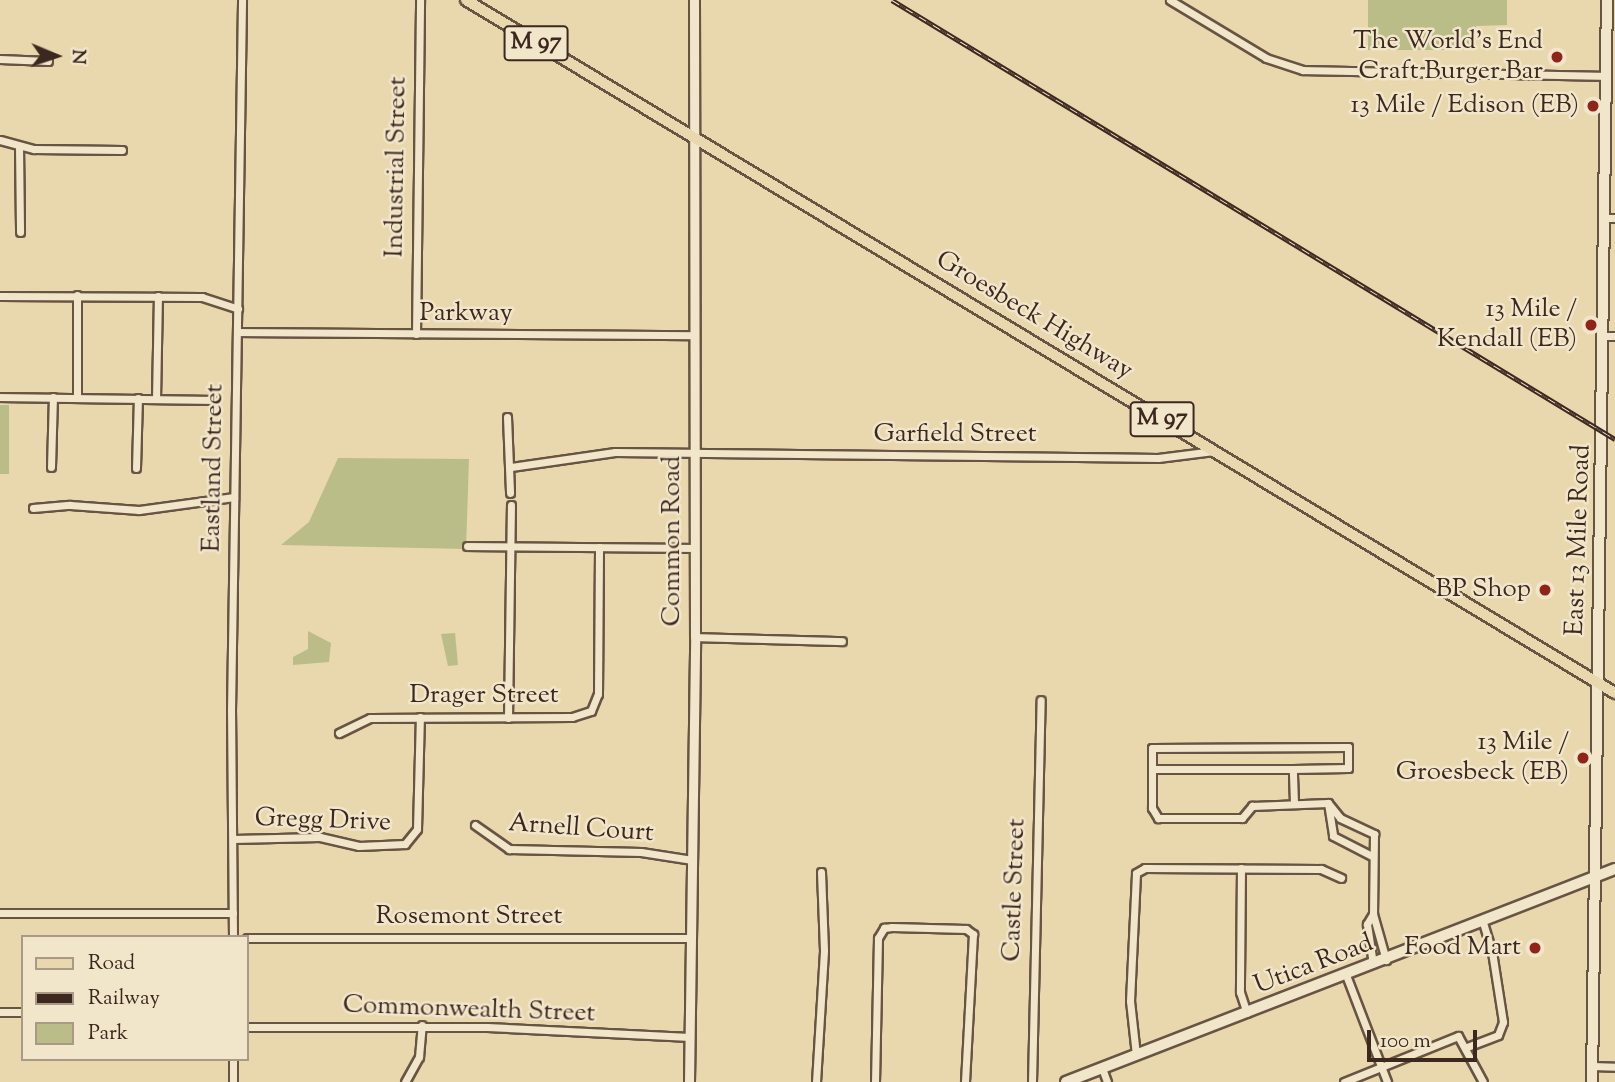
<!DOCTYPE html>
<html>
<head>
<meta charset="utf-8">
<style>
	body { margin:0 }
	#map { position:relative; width:1615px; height:1082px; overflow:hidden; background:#e9d7ad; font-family:"Sorts Mill Goudy",serif }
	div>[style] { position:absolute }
	.green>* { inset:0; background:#babd87; transform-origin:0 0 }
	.roads { filter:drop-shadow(2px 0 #685443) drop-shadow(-2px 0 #685443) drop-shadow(0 2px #685443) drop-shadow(0 -2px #685443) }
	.minor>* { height:7px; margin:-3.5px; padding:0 3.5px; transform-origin:3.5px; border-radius:3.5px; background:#f1e5ca }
	.tertiary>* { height:9px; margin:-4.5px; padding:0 4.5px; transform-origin:4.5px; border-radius:4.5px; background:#f1e5ca }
	.secondary>* { height:10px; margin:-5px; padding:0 5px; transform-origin:5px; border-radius:5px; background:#f1e5ca }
	.primary>* { height:10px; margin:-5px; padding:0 5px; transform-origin:5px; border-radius:5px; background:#e9d7ad }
	.rail>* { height:5px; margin-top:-2.5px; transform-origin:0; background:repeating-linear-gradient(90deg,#f1e5ca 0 8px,#3d2820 0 16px); box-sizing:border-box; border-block:2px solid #3d2820 }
	.dots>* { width:19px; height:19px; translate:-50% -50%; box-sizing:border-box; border:4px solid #f1e5ca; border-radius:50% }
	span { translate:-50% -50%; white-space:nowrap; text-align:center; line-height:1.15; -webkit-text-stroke:5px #f1e5ca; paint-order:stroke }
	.shield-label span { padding:2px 5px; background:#f1e5ca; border:2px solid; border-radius:5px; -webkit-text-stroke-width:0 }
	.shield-label { font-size:24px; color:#3d2820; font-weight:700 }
	.poi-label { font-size:26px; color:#3d2820 }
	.right { translate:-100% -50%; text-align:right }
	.street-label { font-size:26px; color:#3d2820 }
	.legend { position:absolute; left:21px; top:935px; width:228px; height:126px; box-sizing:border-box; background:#f1e5ca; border:2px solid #a99986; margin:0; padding:9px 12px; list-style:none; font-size:21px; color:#3d2820 }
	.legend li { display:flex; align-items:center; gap:14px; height:35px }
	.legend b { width:35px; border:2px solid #a99986 }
	.north { position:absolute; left:21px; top:21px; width:70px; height:70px; -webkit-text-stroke:5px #f1e5ca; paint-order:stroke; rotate:92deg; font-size:19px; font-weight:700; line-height:28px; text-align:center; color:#3d2820 }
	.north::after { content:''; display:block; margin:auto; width:24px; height:32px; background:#3d2820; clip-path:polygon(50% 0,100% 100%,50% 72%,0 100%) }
	.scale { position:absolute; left:1367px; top:1030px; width:110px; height:32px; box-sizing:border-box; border:4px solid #3d2820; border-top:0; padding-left:9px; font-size:21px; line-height:24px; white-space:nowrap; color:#3d2820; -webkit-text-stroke:5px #f1e5ca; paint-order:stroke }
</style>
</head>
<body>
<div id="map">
	<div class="green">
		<i style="clip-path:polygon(1368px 0,1507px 0,1507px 25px,1476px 26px,1476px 50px,1368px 50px)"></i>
		<i style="left:0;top:405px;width:9px;height:69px"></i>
		<i style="clip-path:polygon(338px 458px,469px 459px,466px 549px,281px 545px,309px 522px)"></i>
		<i style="clip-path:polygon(308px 631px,331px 643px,329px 662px,293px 665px,293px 657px,308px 649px)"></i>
		<i style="clip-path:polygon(455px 633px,458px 665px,448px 666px,441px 634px)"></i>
	</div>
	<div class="roads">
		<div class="minor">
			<i style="left:1170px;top:0;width:112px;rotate:31.1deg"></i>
			<i style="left:1266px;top:58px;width:39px;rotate:18deg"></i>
			<i style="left:1303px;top:70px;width:304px;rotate:1.1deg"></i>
			<i style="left:0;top:59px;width:48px;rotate:2.4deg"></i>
			<i style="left:0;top:140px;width:35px;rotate:15deg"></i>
			<i style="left:34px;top:149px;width:88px;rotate:0.7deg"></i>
			<i style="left:19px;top:146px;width:86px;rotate:89.3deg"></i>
			<i style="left:1606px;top:218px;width:9px"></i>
			<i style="left:0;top:296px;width:202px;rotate:0.3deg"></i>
			<i style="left:202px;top:297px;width:38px;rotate:18deg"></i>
			<i style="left:237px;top:332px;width:457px;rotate:0.4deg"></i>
			<i style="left:416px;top:334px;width:334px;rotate:-89.3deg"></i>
			<i style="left:1605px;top:336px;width:10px"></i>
			<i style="left:0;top:397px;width:212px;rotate:0.8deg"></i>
			<i style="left:77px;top:397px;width:102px;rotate:-90deg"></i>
			<i style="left:156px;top:399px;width:103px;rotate:-88.9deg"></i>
			<i style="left:507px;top:417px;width:76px;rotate:87.7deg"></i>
			<i style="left:51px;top:467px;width:70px;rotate:-88.4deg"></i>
			<i style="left:511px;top:467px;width:105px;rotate:-8.2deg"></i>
			<i style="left:615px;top:452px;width:543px;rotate:0.63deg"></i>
			<i style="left:1158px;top:458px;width:56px;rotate:-7.1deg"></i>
			<i style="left:136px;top:468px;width:70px;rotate:-88.4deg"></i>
			<i style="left:33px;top:508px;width:37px;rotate:-5deg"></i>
			<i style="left:70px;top:505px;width:69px;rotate:4.1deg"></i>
			<i style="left:139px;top:510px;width:96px;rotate:-7.8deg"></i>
			<i style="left:467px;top:546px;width:226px;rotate:0.5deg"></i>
			<i style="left:695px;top:637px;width:147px;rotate:1.6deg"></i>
			<i style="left:508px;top:718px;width:213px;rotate:-89.2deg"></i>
			<i style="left:339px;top:733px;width:34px;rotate:-26deg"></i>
			<i style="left:370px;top:718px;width:202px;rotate:-0.3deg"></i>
			<i style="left:572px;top:717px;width:20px;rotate:-18deg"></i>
			<i style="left:591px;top:711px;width:18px;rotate:-68deg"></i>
			<i style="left:598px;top:694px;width:147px;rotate:-89.6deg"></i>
			<i style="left:1152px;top:769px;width:141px"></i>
			<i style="left:1294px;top:803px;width:34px;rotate:-92deg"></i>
			<i style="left:1293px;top:769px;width:55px;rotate:-1deg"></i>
			<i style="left:1348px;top:768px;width:21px;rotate:-90deg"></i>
			<i style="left:1348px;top:747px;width:196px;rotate:179.7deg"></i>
			<i style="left:1152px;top:748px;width:60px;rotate:90deg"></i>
			<i style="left:1152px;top:808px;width:12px;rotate:59deg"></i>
			<i style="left:1158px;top:818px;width:84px"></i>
			<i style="left:1242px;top:818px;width:16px;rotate:-50deg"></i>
			<i style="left:1252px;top:806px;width:76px;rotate:-2.3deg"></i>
			<i style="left:1328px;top:803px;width:19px;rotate:51deg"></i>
			<i style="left:1340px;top:818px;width:38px;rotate:25deg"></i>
			<i style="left:1374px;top:834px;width:80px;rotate:90.7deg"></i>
			<i style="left:1373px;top:914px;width:12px;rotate:121deg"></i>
			<i style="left:1367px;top:924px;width:40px;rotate:81.5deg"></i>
			<i style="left:1328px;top:803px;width:33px;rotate:81deg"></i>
			<i style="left:1333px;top:836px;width:44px;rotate:27.1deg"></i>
			<i style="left:475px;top:825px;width:42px;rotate:35.2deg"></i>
			<i style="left:509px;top:849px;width:132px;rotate:1.3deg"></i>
			<i style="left:641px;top:852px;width:52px;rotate:8.9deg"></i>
			<i style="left:233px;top:839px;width:87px;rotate:-1.3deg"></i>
			<i style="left:320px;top:837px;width:40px;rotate:13deg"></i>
			<i style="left:359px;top:846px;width:46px;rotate:-2.5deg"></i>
			<i style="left:405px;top:844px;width:19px;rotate:-51deg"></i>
			<i style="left:417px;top:829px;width:112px;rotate:-88.5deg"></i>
			<i style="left:1241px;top:868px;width:124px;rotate:90.5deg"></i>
			<i style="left:1240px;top:992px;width:22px;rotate:72deg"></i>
			<i style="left:0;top:913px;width:233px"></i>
			<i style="left:1373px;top:914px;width:48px;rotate:74.2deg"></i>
			<i style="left:233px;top:937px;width:226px;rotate:-90.5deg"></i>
			<i style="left:231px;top:711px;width:711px;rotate:-89.11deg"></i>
			<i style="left:247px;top:938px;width:444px"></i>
			<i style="left:1346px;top:975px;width:115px;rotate:69deg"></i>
			<i style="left:0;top:1012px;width:23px"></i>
			<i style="left:247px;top:1027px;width:240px"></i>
			<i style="left:487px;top:1027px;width:203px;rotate:2.8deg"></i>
			<i style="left:1467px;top:1047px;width:33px;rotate:-21deg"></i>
			<i style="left:1498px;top:1035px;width:14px;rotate:-69deg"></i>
			<i style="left:1503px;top:1022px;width:71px;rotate:-98.9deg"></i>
			<i style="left:1492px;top:952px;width:30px;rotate:-107deg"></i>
			<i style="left:1136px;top:1055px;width:54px;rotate:-96.3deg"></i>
			<i style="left:1130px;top:1001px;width:128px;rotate:-87.3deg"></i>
			<i style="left:1136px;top:873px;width:10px;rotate:-29deg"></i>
			<i style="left:1145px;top:868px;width:176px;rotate:0.3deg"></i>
			<i style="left:1321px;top:869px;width:22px;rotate:24deg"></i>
			<i style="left:1592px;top:1066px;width:23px;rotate:2deg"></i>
			<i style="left:1102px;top:1068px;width:15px;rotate:70deg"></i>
			<i style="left:233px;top:1082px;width:23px;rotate:-90deg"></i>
			<i style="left:405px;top:1082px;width:29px;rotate:-61deg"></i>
			<i style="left:419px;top:1057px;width:32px;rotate:-85deg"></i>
			<i style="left:816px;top:1082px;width:132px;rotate:-86.5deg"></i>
			<i style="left:824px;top:950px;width:78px;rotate:-92.2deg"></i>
			<i style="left:875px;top:1082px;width:144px;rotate:-88.8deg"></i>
			<i style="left:878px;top:938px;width:12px;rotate:-59deg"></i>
			<i style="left:884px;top:928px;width:8px;rotate:-7deg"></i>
			<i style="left:892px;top:927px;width:74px;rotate:1.5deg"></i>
			<i style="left:966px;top:929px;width:9px;rotate:36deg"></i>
			<i style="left:973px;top:934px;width:148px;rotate:93.1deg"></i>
			<i style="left:1032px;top:1082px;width:382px;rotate:-88.7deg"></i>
			<i style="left:1344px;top:1082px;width:123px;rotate:-22deg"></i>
			<i style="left:1458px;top:1036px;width:52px;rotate:61.5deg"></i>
		</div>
		<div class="tertiary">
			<i style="left:689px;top:1082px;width:445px;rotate:-89.2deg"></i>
			<i style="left:695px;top:637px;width:637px;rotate:-90.09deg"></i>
		</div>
		<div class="secondary">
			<i style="left:1066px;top:1082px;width:589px;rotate:-21.21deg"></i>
			<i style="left:1592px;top:1082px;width:1082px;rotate:-89.21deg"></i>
		</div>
		<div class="primary">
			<i style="left:466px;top:0;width:1342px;rotate:31.1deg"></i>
		</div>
	</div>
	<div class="rail">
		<i style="left:892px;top:0;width:846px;rotate:31.27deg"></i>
	</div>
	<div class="dots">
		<i style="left:1557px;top:57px;background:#8f2418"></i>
		<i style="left:1593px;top:106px;background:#8f2418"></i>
		<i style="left:1591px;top:325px;background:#8f2418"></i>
		<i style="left:1545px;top:590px;background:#8f2418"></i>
		<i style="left:1583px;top:758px;background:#8f2418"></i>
		<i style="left:1535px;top:948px;background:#8f2418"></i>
	</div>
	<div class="shield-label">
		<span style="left:536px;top:43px">M 97</span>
		<span style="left:1162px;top:419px">M 97</span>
	</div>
	<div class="poi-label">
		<span class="right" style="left:1543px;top:57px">The World's End<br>Craft Burger Bar</span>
		<span class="right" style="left:1579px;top:106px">13 Mile / Edison (EB)</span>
		<span class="right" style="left:1577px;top:325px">13 Mile /<br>Kendall (EB)</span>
		<span class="right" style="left:1531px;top:590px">BP Shop</span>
		<span class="right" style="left:1569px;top:758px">13 Mile /<br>Groesbeck (EB)</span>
		<span class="right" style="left:1521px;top:948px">Food Mart</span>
	</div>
	<div class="street-label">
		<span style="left:397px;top:167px;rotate:-89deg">Industrial Street</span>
		<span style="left:466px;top:314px">Parkway</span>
		<span style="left:1034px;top:316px;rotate:31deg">Groesbeck Highway</span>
		<span style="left:955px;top:435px">Garfield Street</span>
		<span style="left:214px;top:468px;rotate:-89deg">Eastland Street</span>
		<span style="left:1579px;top:540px;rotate:-88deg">East 13 Mile Road</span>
		<span style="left:673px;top:541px;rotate:-90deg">Common Road</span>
		<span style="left:484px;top:696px">Drager Street</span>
		<span style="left:323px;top:821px;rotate:2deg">Gregg Drive</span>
		<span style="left:581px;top:829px;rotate:4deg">Arnell Court</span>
		<span style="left:1015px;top:890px;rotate:-88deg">Castle Street</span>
		<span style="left:469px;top:917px">Rosemont Street</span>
		<span style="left:1314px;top:965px;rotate:-21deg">Utica Road</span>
		<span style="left:469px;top:1010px;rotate:2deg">Commonwealth Street</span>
	</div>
	<ul class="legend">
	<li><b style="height:9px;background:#e9d7ad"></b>Road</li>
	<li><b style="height:9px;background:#3d2820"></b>Railway</li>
	<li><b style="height:19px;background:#babd87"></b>Park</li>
	</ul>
	<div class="north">N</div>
	<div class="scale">100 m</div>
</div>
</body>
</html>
